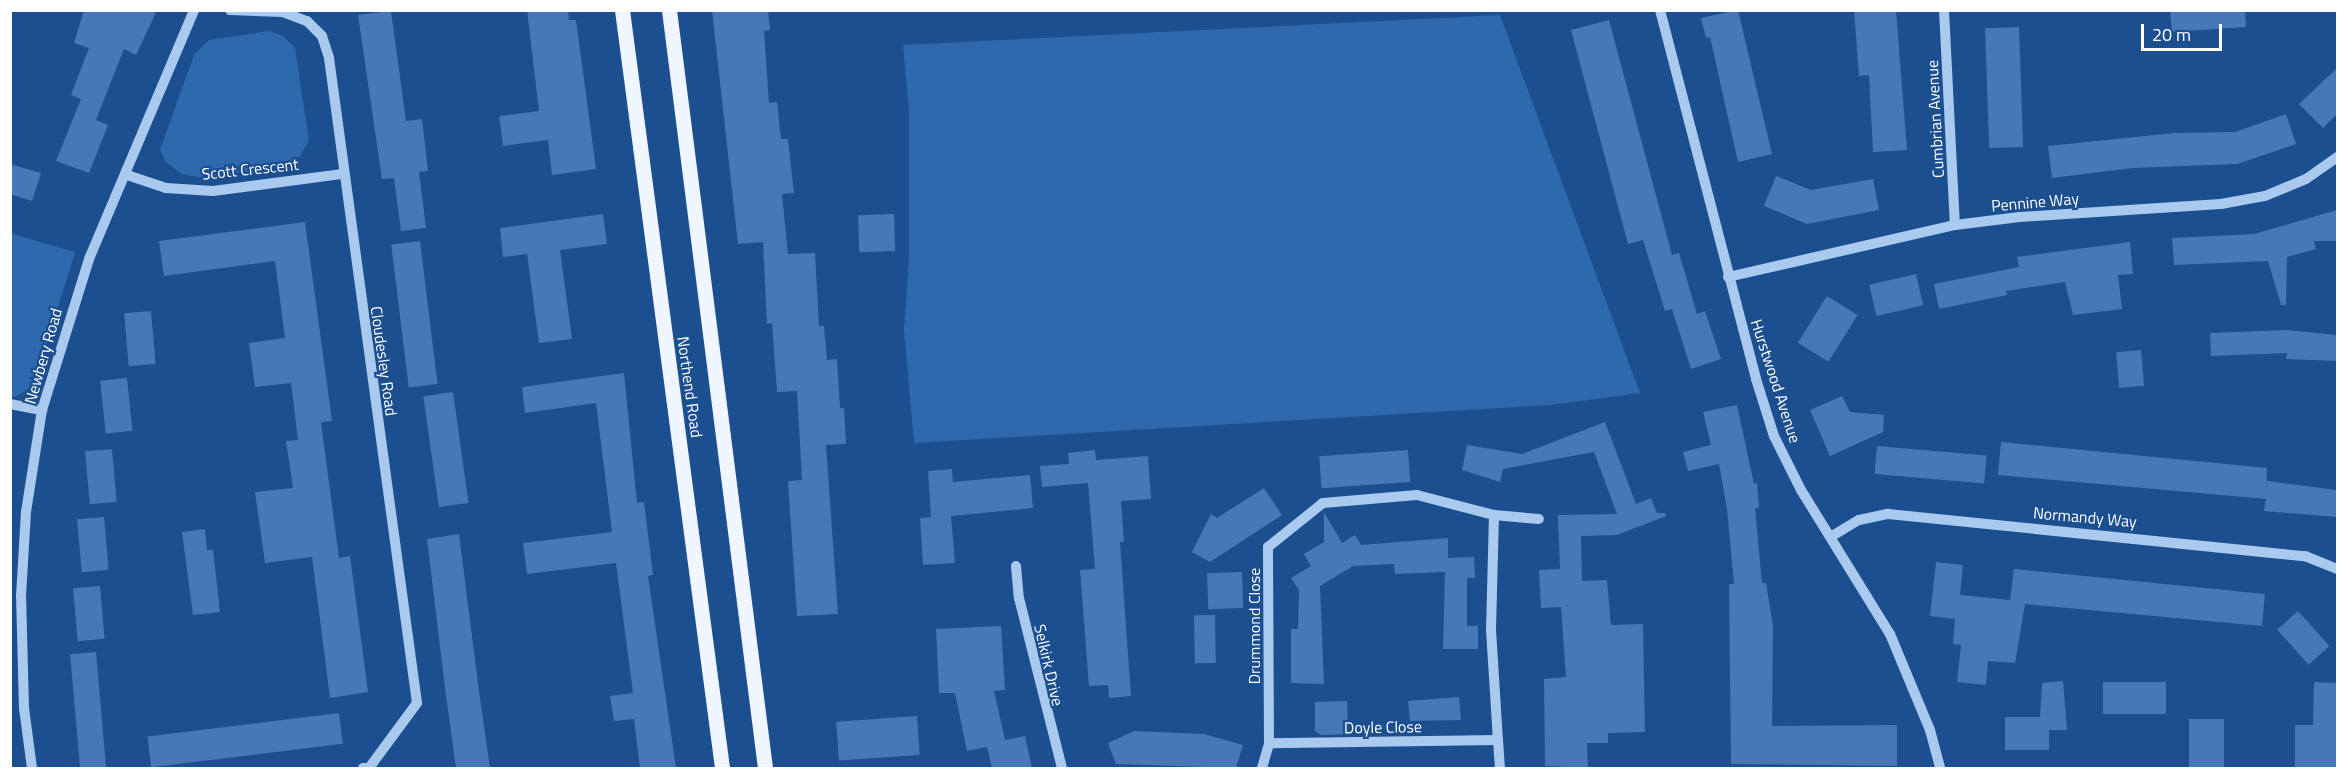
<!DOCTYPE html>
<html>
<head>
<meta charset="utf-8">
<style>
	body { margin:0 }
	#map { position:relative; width:2348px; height:779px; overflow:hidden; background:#1b4f8f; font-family:"Titillium Web",sans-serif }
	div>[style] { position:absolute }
	.green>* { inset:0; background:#2e69ad }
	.building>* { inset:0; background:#4478b7; transform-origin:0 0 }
	.minor>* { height:10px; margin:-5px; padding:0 5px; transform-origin:5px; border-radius:5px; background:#a9c9ee }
	.major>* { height:15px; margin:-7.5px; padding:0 7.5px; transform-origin:7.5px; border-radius:7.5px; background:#f0f6ff }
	span { translate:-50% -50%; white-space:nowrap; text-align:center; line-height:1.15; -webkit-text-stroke:4.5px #1b4f8f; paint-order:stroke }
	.street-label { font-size:16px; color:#fff }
	.frame { position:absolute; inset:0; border:12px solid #fff; pointer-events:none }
	.scale { position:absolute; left:2141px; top:24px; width:81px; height:27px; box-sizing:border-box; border:3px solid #fff; border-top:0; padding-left:8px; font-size:18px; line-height:21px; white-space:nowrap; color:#fff; -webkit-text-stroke:4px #1b4f8f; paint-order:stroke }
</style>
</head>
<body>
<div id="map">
	<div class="green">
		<i style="clip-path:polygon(1500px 15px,1640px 393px,1551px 405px,914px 443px,904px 330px,909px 257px,909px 111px,903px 45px)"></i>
		<i style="clip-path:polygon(269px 31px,283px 36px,295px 48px,309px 141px,300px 156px,284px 166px,203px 178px,181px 174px,165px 161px,160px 150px,194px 55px,209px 40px)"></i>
		<i style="clip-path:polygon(10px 233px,75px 252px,34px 386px,15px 397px,10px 396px)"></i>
	</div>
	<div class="building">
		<i style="clip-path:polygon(84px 10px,157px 10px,136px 55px,124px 49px,96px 120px,108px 125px,89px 173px,56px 161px,81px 99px,71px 95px,89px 48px,74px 43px)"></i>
		<i style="clip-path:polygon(527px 10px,568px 10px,569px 20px,576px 20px,596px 169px,552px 175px,548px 140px,503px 146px,499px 116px,539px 111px)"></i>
		<i style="clip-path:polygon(712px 10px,768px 10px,770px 30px,764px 31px,769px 103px,777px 102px,781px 139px,788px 139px,794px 193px,782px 194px,788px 254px,815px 253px,819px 326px,824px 326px,827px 360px,837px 359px,840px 408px,844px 408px,846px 444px,826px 445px,838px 614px,797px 616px,788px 481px,802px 480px,797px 391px,777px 392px,772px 323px,767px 324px,763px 242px,738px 244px)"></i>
		<i style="clip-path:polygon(1738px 10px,1772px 154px,1738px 162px,1710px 37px,1706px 38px,1701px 18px)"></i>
		<i style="clip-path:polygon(1854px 10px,1896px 10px,1907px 150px,1873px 152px,1869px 75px,1859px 76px)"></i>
		<i style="clip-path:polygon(2170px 10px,2245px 10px,2246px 27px,2172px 32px)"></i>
		<i style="clip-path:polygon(391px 11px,406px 121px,422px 119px,428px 171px,419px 172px,426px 228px,401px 231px,394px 178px,382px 179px,358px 15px)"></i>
		<i style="clip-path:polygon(1609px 20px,1672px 255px,1679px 253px,1697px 314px,1705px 311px,1721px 359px,1691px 369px,1672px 309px,1665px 311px,1643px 240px,1628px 244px,1571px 30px)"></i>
		<i style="left:2019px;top:27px;width:120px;height:34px;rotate:88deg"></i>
		<i style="clip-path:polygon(2337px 68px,2337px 114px,2323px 128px,2299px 104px)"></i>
		<i style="clip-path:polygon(2286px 114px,2296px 144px,2237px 164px,2133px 168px,2052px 178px,2048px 146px,2174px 133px,2235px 132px)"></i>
		<i style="clip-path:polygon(10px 164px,41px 173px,32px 201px,10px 194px)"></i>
		<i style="clip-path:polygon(1776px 176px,1811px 190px,1873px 179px,1879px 210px,1807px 224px,1764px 206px)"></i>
		<i style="clip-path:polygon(2337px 210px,2337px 241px,2314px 241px,2316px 249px,2287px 257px,2286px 305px,2281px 305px,2268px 261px,2174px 265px,2172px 238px,2254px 234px)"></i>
		<i style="clip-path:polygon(603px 214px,607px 244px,560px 250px,572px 339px,539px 343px,527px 254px,503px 257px,500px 228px)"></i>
		<i style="left:894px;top:214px;width:37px;height:36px;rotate:88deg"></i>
		<i style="clip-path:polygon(305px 222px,332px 421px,321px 422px,339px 558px,350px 556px,368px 692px,330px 698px,312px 557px,265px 563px,255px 492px,293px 488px,286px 441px,298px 440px,291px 383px,255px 387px,249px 343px,285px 338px,275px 261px,164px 276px,159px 241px)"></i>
		<i style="left:420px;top:241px;width:144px;height:29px;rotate:83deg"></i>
		<i style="clip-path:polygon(2130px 242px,2133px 274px,2118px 275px,2122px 309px,2073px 315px,2065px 282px,2006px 291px,2007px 295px,1939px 309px,1934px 284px,2019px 267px,2017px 257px)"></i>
		<i style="left:1916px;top:274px;width:32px;height:48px;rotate:77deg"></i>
		<i style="left:1827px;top:296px;width:36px;height:55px;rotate:32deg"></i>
		<i style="left:151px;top:311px;width:53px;height:27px;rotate:85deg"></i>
		<i style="clip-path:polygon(2286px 330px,2337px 335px,2337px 361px,2286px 359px,2287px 353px,2211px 356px,2210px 333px)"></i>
		<i style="left:2141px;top:350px;width:36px;height:25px;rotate:85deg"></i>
		<i style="clip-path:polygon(624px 373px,637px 503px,644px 502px,653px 575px,648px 576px,676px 768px,640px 768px,634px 719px,614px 721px,610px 696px,633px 693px,616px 563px,527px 574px,523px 543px,612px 532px,596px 403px,525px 413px,522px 387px)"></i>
		<i style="left:127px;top:378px;width:53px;height:27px;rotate:84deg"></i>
		<i style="left:453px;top:392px;width:112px;height:30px;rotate:82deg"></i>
		<i style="clip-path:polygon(1842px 396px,1850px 412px,1884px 415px,1883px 432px,1830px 456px,1810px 410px)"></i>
		<i style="clip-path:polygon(1737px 405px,1754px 484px,1757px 483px,1759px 508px,1755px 508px,1762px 583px,1766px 583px,1773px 626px,1772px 726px,1897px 725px,1897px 766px,1731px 764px,1729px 584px,1734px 584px,1727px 509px,1719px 464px,1688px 471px,1683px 452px,1711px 445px,1703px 412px)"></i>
		<i style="clip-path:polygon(1605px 422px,1636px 504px,1651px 498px,1657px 513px,1665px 513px,1666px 516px,1617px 535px,1581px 536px,1582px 581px,1607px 580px,1611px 625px,1643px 624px,1645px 732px,1608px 733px,1608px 743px,1587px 743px,1588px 768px,1545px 766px,1544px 679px,1566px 677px,1561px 607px,1541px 608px,1539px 570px,1560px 569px,1558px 515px,1617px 514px,1594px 452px,1503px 469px,1500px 482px,1462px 470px,1467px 445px,1522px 454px)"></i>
		<i style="clip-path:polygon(2001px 442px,2267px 468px,2266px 494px,2267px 481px,2337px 490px,2337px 517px,2264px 511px,2266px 499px,1998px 475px)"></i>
		<i style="left:1877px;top:446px;width:110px;height:28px;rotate:5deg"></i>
		<i style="left:112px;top:449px;width:53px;height:27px;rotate:85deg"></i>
		<i style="clip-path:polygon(1095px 450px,1096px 460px,1148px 456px,1151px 499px,1121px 501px,1124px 542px,1120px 542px,1131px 696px,1109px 698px,1108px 685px,1089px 686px,1080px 570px,1095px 569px,1088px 483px,1042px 487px,1040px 466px,1069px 464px,1068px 453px)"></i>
		<i style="left:1408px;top:450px;width:32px;height:89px;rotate:86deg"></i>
		<i style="clip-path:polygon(952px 469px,953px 482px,1030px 475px,1033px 508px,951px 516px,955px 563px,923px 565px,920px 518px,931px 517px,928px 471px)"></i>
		<i style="clip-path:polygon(1264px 488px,1282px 515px,1210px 562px,1192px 552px,1211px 514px,1217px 518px)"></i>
		<i style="clip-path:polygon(1324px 512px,1342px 543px,1355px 535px,1361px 545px,1448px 538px,1448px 558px,1474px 557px,1475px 578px,1467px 578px,1467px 626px,1478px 626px,1478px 649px,1443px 649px,1445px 572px,1395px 574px,1394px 564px,1353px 566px,1320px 586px,1324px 684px,1291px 683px,1291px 629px,1298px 629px,1299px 590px,1291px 578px,1311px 566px,1304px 554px,1324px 542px)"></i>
		<i style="left:104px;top:517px;width:53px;height:27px;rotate:85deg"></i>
		<i style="clip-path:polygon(205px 529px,207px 550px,213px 550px,220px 612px,193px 615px,182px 532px)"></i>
		<i style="clip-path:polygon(459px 534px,479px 691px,490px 768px,456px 768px,446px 696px,427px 539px)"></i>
		<i style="clip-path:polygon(1936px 562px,1963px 565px,1960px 595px,2010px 600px,2014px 569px,2265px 594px,2262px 626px,2025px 604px,2015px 663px,1988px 661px,1986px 685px,1957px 682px,1961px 645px,1953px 644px,1955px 619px,1930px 616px)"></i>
		<i style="left:1242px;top:572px;width:36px;height:35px;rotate:88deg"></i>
		<i style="left:100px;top:586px;width:53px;height:27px;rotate:85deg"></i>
		<i style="left:2298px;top:611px;width:47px;height:28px;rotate:48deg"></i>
		<i style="left:1215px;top:615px;width:48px;height:21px;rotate:89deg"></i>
		<i style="clip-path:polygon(1001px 626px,1005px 690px,994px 691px,1005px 740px,1025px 736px,1032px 768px,992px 768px,987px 747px,967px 751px,955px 693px,939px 693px,936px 629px)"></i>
		<i style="left:96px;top:652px;width:116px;height:26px;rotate:85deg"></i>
		<i style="clip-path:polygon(2063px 681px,2067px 730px,2049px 730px,2049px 750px,2005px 750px,2005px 717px,2040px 717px,2042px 683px)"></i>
		<i style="left:2103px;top:682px;width:63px;height:32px"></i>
		<i style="clip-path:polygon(2314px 682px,2337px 683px,2337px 768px,2295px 768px,2295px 725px,2313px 725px)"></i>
		<i style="clip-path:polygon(1459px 697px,1461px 720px,1410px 721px,1408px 701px)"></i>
		<i style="clip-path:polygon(1347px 701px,1348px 734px,1321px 735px,1315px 731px,1315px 702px)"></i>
		<i style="left:339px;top:713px;width:31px;height:193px;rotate:83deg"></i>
		<i style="left:917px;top:716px;width:39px;height:81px;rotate:86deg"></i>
		<i style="left:2189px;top:719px;width:35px;height:49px"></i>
		<i style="clip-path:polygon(1134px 731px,1204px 734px,1243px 745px,1236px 768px,1116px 764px,1108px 743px)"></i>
	</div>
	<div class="minor">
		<i style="left:230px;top:10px;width:53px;rotate:2.2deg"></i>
		<i style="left:283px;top:12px;width:26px;rotate:21deg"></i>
		<i style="left:307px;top:21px;width:21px;rotate:45deg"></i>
		<i style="left:322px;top:36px;width:23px;rotate:72deg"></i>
		<i style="left:329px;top:58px;width:651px;rotate:82.23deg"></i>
		<i style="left:417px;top:703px;width:81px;rotate:126.4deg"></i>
		<i style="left:369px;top:768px;width:6px;rotate:180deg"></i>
		<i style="left:1660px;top:10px;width:381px;rotate:75.4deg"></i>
		<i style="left:1756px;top:379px;width:60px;rotate:72.5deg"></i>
		<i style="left:1774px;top:436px;width:60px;rotate:63.4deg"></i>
		<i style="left:1801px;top:490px;width:169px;rotate:58.3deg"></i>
		<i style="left:1890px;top:634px;width:104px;rotate:67.4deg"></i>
		<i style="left:1930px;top:730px;width:39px;rotate:75deg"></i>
		<i style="left:1944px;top:10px;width:215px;rotate:87.1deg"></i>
		<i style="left:127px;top:175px;width:41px;rotate:18.4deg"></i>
		<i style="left:166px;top:188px;width:47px;rotate:3.7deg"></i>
		<i style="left:213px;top:191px;width:131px;rotate:-7.5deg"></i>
		<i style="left:1728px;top:277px;width:233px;rotate:-12.9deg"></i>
		<i style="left:1955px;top:225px;width:65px;rotate:-7deg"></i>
		<i style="left:2020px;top:217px;width:201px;rotate:-3.7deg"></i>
		<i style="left:2221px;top:204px;width:45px;rotate:-10.3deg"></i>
		<i style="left:2265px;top:196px;width:44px;rotate:-22.5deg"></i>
		<i style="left:2306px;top:179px;width:39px;rotate:-35deg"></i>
		<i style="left:10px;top:404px;width:33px;rotate:11deg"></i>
		<i style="left:1494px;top:515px;width:45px;rotate:5.1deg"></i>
		<i style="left:1832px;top:536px;width:31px;rotate:-31deg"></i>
		<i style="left:1859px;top:520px;width:30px;rotate:-12deg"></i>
		<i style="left:1888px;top:514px;width:419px;rotate:5.8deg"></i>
		<i style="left:2305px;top:556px;width:35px;rotate:22deg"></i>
		<i style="left:1016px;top:566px;width:32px;rotate:85deg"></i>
		<i style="left:1019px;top:598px;width:175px;rotate:75.8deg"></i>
		<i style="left:1498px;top:740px;width:28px;rotate:86deg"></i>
		<i style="left:32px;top:768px;width:61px;rotate:-97.6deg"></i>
		<i style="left:24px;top:708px;width:112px;rotate:-91.5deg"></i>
		<i style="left:21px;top:596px;width:84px;rotate:-86.6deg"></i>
		<i style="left:26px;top:512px;width:103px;rotate:-81.1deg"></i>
		<i style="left:42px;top:410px;width:158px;rotate:-72.7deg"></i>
		<i style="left:89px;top:259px;width:270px;rotate:-67.1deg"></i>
		<i style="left:1262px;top:768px;width:26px;rotate:-74deg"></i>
		<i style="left:1269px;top:743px;width:196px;rotate:-90.3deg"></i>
		<i style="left:1268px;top:547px;width:70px;rotate:-38.7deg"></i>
		<i style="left:1323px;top:503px;width:94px;rotate:-4.9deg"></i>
		<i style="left:1417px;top:495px;width:80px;rotate:14.6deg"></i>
		<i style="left:1494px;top:515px;width:115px;rotate:91.5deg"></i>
		<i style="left:1491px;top:630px;width:110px;rotate:86.4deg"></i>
		<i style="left:1498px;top:740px;width:229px;rotate:179.2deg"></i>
	</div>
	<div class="major">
		<i style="left:622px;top:10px;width:765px;rotate:82.48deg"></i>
		<i style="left:669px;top:10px;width:764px;rotate:82.78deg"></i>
	</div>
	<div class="street-label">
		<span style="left:1935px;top:119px;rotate:-93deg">Cumbrian Avenue</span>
		<span style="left:250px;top:169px;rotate:-6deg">Scott Crescent</span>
		<span style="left:2035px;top:202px;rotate:-5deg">Pennine Way</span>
		<span style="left:43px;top:356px;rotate:-74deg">Newbery Road</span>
		<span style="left:384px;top:361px;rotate:82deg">Cloudesley Road</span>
		<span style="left:1776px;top:381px;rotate:72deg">Hurstwood Avenue</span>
		<span style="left:690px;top:387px;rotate:82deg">Northend Road</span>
		<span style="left:2085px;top:517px;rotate:5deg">Normandy Way</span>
		<span style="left:1254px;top:626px;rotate:-90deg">Drummond Close</span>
		<span style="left:1049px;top:665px;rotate:77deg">Selkirk Drive</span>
		<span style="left:1383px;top:727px;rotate:-1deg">Doyle Close</span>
	</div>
	<div class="frame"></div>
	<div class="scale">20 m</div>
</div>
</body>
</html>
